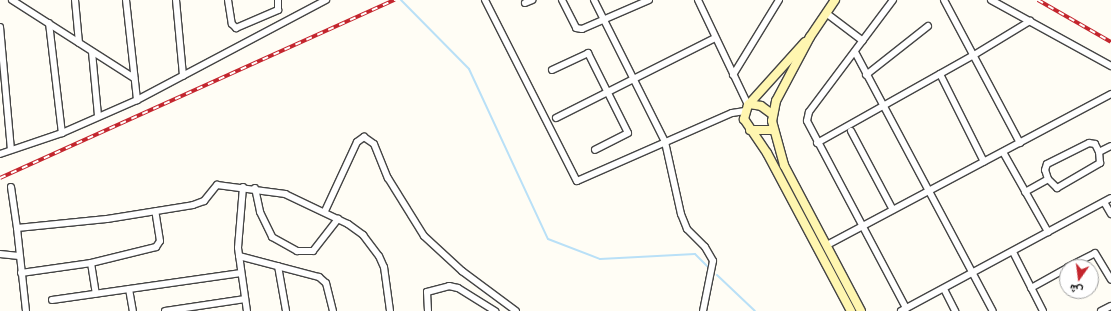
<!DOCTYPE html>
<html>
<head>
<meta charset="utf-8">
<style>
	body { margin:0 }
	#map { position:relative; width:1111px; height:311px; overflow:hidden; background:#fffdf5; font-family:"Crimson Pro",Vazirmatn,serif }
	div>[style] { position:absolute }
	.stream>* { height:2px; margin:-1px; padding:0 1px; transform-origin:1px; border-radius:1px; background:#b9e0f7 }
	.roads { filter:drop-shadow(1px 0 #444) drop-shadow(-1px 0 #444) drop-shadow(0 1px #444) drop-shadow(0 -1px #444) }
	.street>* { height:6px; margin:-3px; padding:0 3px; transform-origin:3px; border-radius:3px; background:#fff }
	.secondary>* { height:8px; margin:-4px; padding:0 4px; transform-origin:4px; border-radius:4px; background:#fff6b0 }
	.rail>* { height:3.5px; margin-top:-1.75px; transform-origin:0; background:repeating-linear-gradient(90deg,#fff 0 6px,#c4262e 0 12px); box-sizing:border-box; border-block:1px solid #c4262e }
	span { translate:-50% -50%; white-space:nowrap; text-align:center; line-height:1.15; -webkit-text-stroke:4px #fff; paint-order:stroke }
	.north { position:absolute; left:1059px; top:259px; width:40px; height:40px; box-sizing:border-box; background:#fff; border:1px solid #a0a0a0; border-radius:50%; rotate:194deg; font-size:11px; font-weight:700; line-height:16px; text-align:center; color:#111 }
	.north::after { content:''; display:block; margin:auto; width:14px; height:18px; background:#c4262e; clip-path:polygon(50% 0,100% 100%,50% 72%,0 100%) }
</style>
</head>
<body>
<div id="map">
	<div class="stream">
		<i style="left:401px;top:0;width:97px;rotate:45.4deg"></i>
		<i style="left:469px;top:69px;width:187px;rotate:65.1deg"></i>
		<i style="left:548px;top:239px;width:56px;rotate:21deg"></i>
		<i style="left:600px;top:259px;width:95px;rotate:-3deg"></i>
		<i style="left:695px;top:254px;width:17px;rotate:45deg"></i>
		<i style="left:717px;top:275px;width:52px;rotate:43.5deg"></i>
	</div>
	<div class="roads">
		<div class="street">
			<i style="left:12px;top:0;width:145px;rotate:32.6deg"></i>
			<i style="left:75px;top:0;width:43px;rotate:84.7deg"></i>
			<i style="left:126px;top:0;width:101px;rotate:83.7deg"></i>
			<i style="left:176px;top:0;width:76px;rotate:84.7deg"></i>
			<i style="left:228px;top:0;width:24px;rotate:81deg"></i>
			<i style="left:232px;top:24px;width:6px;rotate:45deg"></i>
			<i style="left:236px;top:28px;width:46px;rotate:-23.2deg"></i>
			<i style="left:278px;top:10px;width:10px;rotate:-90deg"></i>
			<i style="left:485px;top:0;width:203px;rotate:63.1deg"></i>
			<i style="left:577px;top:181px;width:169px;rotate:-23.7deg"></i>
			<i style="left:732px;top:113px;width:13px;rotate:-9deg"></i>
			<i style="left:562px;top:0;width:31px;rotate:63deg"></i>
			<i style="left:576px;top:28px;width:6px;rotate:9deg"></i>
			<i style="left:582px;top:29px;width:73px;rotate:-23.4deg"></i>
			<i style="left:594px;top:0;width:159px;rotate:63.4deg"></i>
			<i style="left:665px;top:142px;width:74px;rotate:77.5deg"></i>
			<i style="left:681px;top:214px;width:16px;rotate:68deg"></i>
			<i style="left:687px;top:229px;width:25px;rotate:45deg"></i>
			<i style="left:705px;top:247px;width:16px;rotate:60deg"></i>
			<i style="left:713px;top:261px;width:51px;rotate:101.3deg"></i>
			<i style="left:698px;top:0;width:116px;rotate:64.5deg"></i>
			<i style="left:893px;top:0;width:140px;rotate:126.9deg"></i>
			<i style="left:809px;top:112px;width:9px;rotate:103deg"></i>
			<i style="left:807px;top:121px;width:212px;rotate:62.1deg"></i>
			<i style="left:944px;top:0;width:162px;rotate:62deg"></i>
			<i style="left:991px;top:0;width:137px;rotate:28.8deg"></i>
			<i style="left:525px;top:3px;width:8px;rotate:-23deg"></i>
			<i style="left:826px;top:13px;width:46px;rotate:37.1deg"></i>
			<i style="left:49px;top:23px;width:111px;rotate:83.3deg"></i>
			<i style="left:0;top:27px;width:123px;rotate:84.9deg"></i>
			<i style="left:92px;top:52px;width:63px;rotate:84.6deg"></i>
			<i style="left:855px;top:52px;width:293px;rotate:62deg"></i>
			<i style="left:552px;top:70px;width:40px;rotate:-25deg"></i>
			<i style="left:588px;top:53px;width:89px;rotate:63.4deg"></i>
			<i style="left:628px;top:133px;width:37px;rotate:153deg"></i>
			<i style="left:940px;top:74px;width:98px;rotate:63.4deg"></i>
			<i style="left:733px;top:75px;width:88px;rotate:-58.5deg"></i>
			<i style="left:866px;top:75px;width:79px;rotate:-38.3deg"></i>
			<i style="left:556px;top:118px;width:178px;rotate:-26.7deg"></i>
			<i style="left:851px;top:131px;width:89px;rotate:62deg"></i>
			<i style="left:817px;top:143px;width:180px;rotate:-29.3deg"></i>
			<i style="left:974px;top:55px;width:66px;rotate:-31.3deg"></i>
			<i style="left:1003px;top:152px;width:92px;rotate:60.6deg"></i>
			<i style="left:0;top:154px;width:65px;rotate:-18.7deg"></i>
			<i style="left:62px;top:133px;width:82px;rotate:-23.7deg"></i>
			<i style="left:137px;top:100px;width:214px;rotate:-27.9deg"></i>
			<i style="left:1048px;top:179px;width:9px;rotate:-108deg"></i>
			<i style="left:1045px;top:170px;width:6px;rotate:-72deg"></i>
			<i style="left:1047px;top:164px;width:47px;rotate:-26.6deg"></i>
			<i style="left:1089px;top:143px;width:6px;rotate:9deg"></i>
			<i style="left:1095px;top:144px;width:9px;rotate:63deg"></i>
			<i style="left:11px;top:187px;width:41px;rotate:81.7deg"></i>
			<i style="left:243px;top:187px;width:61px;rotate:94.7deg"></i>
			<i style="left:238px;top:248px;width:64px;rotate:81.9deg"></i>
			<i style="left:255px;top:188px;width:25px;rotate:78deg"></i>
			<i style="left:260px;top:212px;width:28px;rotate:64deg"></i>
			<i style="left:272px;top:237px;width:29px;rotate:29deg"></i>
			<i style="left:297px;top:251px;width:16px"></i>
			<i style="left:313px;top:251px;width:41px;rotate:-52deg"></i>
			<i style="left:1025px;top:192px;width:26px;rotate:-29deg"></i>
			<i style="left:1048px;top:179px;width:13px;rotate:45deg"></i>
			<i style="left:1057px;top:188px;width:50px;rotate:-30.2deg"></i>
			<i style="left:1100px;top:163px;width:11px;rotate:-95deg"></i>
			<i style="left:1099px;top:152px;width:13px;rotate:-27deg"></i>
			<i style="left:1104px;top:202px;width:14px;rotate:60deg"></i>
			<i style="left:325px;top:211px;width:76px;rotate:-65.1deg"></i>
			<i style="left:357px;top:142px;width:9px;rotate:-36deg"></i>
			<i style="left:364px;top:137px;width:12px;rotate:35deg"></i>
			<i style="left:374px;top:144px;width:37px;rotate:68deg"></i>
			<i style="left:388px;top:178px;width:68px;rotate:58.2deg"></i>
			<i style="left:424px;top:236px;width:52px;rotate:42.6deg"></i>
			<i style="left:462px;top:271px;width:67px;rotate:36.5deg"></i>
			<i style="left:827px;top:245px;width:322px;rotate:-28deg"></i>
			<i style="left:1013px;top:252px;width:66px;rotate:63deg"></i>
			<i style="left:0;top:254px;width:19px;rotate:6deg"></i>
			<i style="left:239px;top:256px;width:83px;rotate:14.7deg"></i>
			<i style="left:319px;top:277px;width:9px;rotate:41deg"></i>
			<i style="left:326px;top:283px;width:29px;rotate:76deg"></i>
			<i style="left:91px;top:263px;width:31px;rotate:81deg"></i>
			<i style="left:278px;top:266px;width:46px;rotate:79.9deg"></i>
			<i style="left:1068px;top:267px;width:30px;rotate:-27deg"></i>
			<i style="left:1095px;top:253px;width:31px;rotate:59deg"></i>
			<i style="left:21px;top:273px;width:71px;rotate:-8.1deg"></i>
			<i style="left:91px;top:263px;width:67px;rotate:-13.8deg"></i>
			<i style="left:156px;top:247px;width:7px;rotate:-56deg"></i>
			<i style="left:160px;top:241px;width:30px;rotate:-99deg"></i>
			<i style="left:1031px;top:288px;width:41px;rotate:-29.1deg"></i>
			<i style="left:129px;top:289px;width:22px;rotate:80deg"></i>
			<i style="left:944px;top:289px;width:25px;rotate:63deg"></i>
			<i style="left:52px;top:300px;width:191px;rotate:-8.1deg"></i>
			<i style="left:26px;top:311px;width:83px;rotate:-96.2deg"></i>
			<i style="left:17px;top:228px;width:90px;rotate:-5.7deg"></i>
			<i style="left:107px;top:219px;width:87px;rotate:-9.2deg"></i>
			<i style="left:193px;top:205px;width:12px;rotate:-20deg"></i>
			<i style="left:204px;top:201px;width:21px;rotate:-51deg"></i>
			<i style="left:217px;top:185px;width:69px;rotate:7.5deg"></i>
			<i style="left:285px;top:194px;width:70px;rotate:25.5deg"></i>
			<i style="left:348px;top:224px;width:19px;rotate:36deg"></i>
			<i style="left:363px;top:235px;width:26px;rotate:53deg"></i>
			<i style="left:379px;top:256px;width:12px;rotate:66deg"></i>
			<i style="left:384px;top:267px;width:44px;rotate:82.2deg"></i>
			<i style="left:165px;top:311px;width:81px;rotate:-8.5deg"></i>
			<i style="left:428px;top:311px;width:19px;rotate:-93deg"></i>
			<i style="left:427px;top:292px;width:23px;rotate:-15deg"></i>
			<i style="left:449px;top:286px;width:9px;rotate:13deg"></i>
			<i style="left:458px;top:288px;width:44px;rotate:31.9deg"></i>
			<i style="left:901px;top:311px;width:238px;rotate:-28.3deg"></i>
			<i style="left:1101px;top:311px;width:11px;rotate:-27deg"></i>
		</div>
		<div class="secondary">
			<i style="left:835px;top:0;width:45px;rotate:124deg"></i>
			<i style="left:810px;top:37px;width:72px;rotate:118deg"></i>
			<i style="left:776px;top:101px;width:20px;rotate:101deg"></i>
			<i style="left:772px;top:121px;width:46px;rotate:74.7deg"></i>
			<i style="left:784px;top:165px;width:165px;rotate:62.2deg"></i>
			<i style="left:805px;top:42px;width:85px;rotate:132.1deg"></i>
			<i style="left:748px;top:105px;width:15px;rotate:106deg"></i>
			<i style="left:744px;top:119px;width:41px;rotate:55.9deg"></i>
			<i style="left:767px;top:153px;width:179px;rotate:62deg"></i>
			<i style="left:749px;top:104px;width:12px;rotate:9deg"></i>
			<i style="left:761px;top:106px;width:14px;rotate:36deg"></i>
			<i style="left:750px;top:130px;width:23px"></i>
		</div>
	</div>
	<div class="rail">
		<i style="left:1038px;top:0;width:84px;rotate:29.9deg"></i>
		<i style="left:0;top:178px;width:433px;rotate:-24.3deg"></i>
	</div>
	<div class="north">ش</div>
</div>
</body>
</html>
